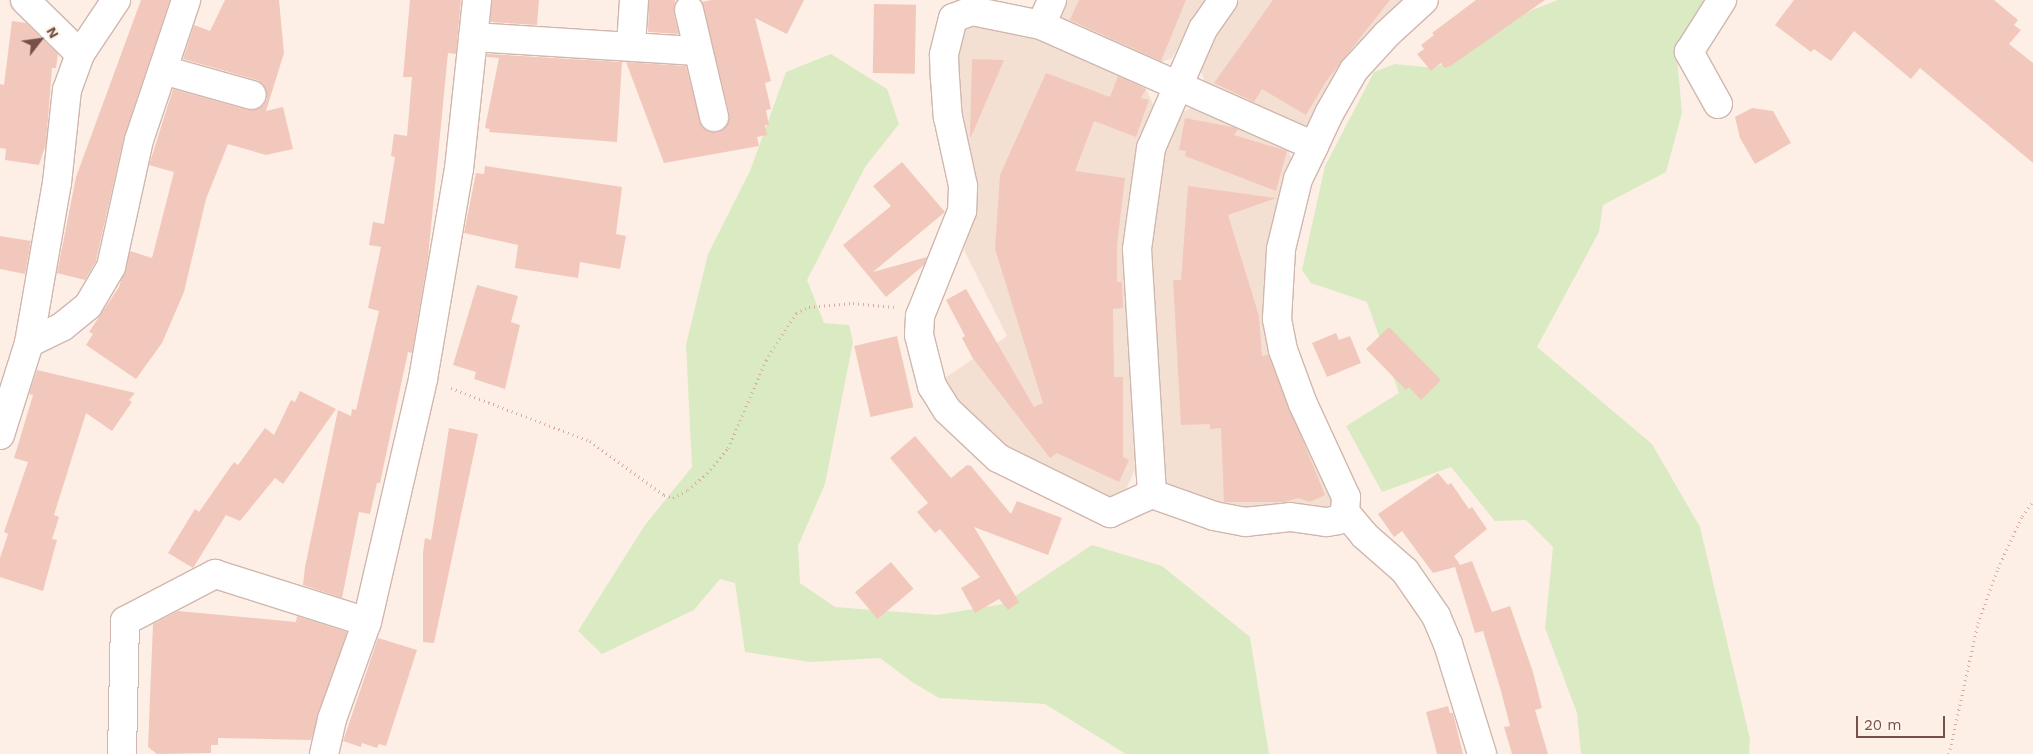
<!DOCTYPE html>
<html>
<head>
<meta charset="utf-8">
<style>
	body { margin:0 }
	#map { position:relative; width:2033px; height:754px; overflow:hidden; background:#fdefe5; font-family:"Work Sans",sans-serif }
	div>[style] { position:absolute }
	.residential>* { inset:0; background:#f4dfd3 }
	.green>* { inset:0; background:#daebc3 }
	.building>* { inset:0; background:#f2c8bc; transform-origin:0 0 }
	.path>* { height:3px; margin-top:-1.5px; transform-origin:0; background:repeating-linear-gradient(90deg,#d7ab9f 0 1px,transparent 0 5px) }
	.roads { filter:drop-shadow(1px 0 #d0b7ae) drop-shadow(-1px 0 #d0b7ae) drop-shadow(0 1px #d0b7ae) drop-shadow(0 -1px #d0b7ae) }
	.minor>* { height:28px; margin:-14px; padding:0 14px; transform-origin:14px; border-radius:14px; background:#fff }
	span { translate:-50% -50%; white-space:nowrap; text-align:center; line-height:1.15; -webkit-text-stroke:4px #fff4ec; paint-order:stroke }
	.north { position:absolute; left:15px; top:15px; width:50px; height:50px; -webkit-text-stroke:4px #fff4ec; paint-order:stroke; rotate:60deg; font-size:14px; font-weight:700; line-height:20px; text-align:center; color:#76514a }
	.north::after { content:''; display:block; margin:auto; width:18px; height:22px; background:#76514a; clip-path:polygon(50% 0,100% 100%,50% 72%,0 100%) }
	.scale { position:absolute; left:1856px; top:716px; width:89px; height:22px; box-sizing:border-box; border:2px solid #76514a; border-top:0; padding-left:6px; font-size:15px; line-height:18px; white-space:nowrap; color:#76514a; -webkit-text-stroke:4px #fff4ec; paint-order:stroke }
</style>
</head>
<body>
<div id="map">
	<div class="residential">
		<i style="clip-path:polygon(1063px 0,1205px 0,1172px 58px,1154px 65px,1066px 28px,1058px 11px)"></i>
		<i style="clip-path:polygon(1239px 0,1408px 0,1314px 121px,1299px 129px,1205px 83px,1199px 65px)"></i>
		<i style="clip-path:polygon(967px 21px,1031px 29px,1143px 82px,1153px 104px,1139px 142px,1123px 251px,1136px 467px,1124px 494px,1110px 501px,1019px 459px,959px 406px,942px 380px,1007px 336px,964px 250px,974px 211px,955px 111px,953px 51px)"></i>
		<i style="clip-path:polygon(1196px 106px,1286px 144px,1293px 163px,1268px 318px,1335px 496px,1331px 505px,1321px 509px,1238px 510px,1174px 491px,1163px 477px,1152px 239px,1159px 167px,1176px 115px)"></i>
	</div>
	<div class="green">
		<i style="clip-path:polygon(1558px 0,1704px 0,1677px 57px,1682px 113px,1666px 172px,1603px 205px,1599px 232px,1537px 347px,1652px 444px,1700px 527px,1750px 739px,1749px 754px,1581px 754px,1577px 713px,1545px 628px,1553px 547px,1526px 520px,1495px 521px,1451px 467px,1382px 492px,1346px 426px,1399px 393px,1367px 302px,1311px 283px,1302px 270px,1325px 166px,1374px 72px,1395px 64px,1435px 68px,1532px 10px)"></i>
		<i style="clip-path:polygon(831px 54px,887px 89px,899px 124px,865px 167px,807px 280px,824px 323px,849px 325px,853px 342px,825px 484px,798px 546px,800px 583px,835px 607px,937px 615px,1003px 604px,1092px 545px,1162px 566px,1250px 637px,1269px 754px,1126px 754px,1045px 704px,939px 698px,912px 682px,880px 658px,810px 662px,745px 652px,735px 583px,720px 579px,694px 610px,602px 654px,578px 631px,645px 525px,692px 467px,686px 345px,708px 254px,750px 171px,786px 72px)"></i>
	</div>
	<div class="building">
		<i style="clip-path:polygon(141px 0,170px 0,124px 137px,96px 261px,85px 280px,57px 273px,76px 177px)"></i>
		<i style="clip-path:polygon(225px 0,279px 0,284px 53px,266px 111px,283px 107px,293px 149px,266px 155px,228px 144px,206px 199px,184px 292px,162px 343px,136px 379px,86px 345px,93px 334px,89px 332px,119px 287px,130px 251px,152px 258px,174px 172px,149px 165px,173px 89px,248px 110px,263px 106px,267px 99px,263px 84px,257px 80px,183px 59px,194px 25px,210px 31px)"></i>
		<i style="clip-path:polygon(410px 0,461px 0,456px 54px,448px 53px,428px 258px,412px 353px,408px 352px,380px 483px,377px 483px,370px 514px,359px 512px,342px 598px,303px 585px,305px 567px,338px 410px,351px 416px,352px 409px,356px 410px,379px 311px,368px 308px,381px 247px,369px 245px,373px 222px,384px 224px,395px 157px,391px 156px,394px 134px,407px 136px,412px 77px,403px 77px)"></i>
		<i style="clip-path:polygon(492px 0,539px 0,537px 25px,490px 22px)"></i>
		<i style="clip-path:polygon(649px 0,675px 0,674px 14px,679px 34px,648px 32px)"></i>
		<i style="clip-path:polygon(711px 0,804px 0,787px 34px,755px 18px,771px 81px,765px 83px,771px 109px,766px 110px,769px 125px,765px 125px,767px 135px,757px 137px,759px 146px,664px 163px,626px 62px,686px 66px,702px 127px,710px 132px,724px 129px,729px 113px,702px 2px)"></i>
		<i style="clip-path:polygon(1079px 0,1186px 0,1161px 61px,1070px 20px)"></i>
		<i style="clip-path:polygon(1273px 0,1390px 0,1327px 80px,1306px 115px,1262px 89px,1254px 102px,1214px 83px)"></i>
		<i style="clip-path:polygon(1476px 0,1545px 0,1452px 65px,1445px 68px,1441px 63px,1431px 71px,1417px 54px,1424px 49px,1421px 45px,1434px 35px,1432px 33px)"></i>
		<i style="clip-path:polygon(1794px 0,1994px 0,2018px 20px,2014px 25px,2021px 30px,2009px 44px,2033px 63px,2033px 163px,1920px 68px,1911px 79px,1854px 31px,1831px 61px,1814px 49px,1811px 52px,1775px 25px)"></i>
		<i style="left:874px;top:4px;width:42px;height:69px;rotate:1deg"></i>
		<i style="clip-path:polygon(12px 21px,26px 23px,58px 54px,56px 68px,52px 68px,46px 144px,39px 165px,5px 160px,6px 149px,0 148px,0 84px,4px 85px)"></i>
		<i style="clip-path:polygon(487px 54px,622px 62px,617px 142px,489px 132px,490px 129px,485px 128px,499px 58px,487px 57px)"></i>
		<i style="clip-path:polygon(972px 59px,1004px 60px,971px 137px,970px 137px)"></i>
		<i style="clip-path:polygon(1046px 73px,1110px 97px,1118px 76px,1146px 89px,1141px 98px,1149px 100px,1136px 137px,1094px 121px,1075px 171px,1125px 178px,1117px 245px,1117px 282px,1122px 282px,1123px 308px,1113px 309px,1114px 377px,1123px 377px,1123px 457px,1129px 460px,1119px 482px,1057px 453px,1050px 458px,972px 357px,962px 338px,965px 336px,946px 300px,966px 289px,1034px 407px,1043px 403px,995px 249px,1000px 175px)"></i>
		<i style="clip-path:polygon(1752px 108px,1773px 111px,1791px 143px,1755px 164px,1740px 138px,1735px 117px)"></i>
		<i style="clip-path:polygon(1185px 118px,1232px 127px,1238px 129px,1234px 135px,1287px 151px,1276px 191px,1185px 156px,1186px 151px,1179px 150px)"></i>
		<i style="clip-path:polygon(902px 162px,945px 212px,873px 272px,927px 257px,924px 265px,886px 297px,843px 245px,891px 206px,873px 186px)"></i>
		<i style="clip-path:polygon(485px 166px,622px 187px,616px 234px,626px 236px,620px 269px,580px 262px,578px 278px,515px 268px,518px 245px,464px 233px,476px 173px,484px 174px)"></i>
		<i style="clip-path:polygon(1188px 186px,1276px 198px,1228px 215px,1259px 316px,1262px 356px,1268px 355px,1325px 495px,1310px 502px,1298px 498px,1285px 502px,1224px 502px,1221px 428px,1210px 429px,1210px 424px,1181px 425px,1173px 280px,1181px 280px)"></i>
		<i style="clip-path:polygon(0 236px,31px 241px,25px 274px,0 269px)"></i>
		<i style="clip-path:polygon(477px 285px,518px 296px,511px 322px,520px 325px,505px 389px,474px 379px,476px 372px,453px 365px)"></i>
		<i style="clip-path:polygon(1389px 327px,1441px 380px,1421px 400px,1409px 387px,1406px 390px,1366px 349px)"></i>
		<i style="clip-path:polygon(1336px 333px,1339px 340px,1350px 336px,1361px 363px,1327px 377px,1312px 343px)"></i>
		<i style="left:897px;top:336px;width:73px;height:44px;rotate:77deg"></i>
		<i style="clip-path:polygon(37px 370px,135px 393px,129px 400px,132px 402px,112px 431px,86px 413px,54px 515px,59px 517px,52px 539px,57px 540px,43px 591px,0 577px,0 558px,8px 534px,4px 532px,28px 462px,14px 458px,33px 395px,29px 394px)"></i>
		<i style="clip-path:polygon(300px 391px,336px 409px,283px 484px,275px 478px,240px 521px,226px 515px,193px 568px,168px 553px,195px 509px,199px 512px,234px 462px,238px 465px,265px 428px,274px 435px,291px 400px,295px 402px)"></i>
		<i style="clip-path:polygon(449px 428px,478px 434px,434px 643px,423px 642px,423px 553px,425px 538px,431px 540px)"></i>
		<i style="clip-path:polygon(915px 436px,951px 478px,967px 465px,971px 466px,1011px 514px,1017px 501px,1062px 518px,1048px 555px,974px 527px,1019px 602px,1008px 610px,999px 599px,975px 613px,961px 588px,980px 577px,940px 529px,935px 533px,917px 512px,928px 503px,890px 458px)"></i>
		<i style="clip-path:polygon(1438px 473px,1448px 485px,1451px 483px,1469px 509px,1472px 507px,1487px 529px,1454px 556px,1460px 565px,1472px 561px,1492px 612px,1510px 606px,1533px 672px,1542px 708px,1535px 710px,1548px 754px,1512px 754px,1504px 727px,1510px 726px,1501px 691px,1483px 631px,1475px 633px,1455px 567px,1433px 573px,1402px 531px,1394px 537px,1378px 514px)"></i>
		<i style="left:891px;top:562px;width:35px;height:47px;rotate:50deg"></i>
		<i style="clip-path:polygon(178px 611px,296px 622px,297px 616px,347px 632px,311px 740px,218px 738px,218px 745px,211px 745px,211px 753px,157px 754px,148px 747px,153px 624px)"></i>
		<i style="clip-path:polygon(378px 638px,417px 650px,386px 746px,379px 744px,377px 748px,362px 743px,361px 747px,343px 741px)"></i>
		<i style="clip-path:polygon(1448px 706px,1450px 713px,1453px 713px,1463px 754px,1437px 754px,1426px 712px)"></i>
	</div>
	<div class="path">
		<i style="left:451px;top:388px;width:149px;rotate:20.9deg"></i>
		<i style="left:590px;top:441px;width:92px;rotate:36.1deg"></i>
		<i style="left:664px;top:495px;width:9px;rotate:18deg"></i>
		<i style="left:673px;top:498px;width:17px;rotate:-28deg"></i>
		<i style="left:688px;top:490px;width:25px;rotate:-42deg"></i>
		<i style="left:707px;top:473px;width:33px;rotate:-50deg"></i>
		<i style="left:728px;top:448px;width:96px;rotate:-66.6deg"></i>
		<i style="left:766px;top:360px;width:56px;rotate:-57.4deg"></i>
		<i style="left:796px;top:313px;width:14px;rotate:-25deg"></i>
		<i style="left:809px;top:307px;width:44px;rotate:-5.2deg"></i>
		<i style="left:853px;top:303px;width:41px;rotate:5.6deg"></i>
		<i style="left:1949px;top:754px;width:134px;rotate:-77.5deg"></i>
		<i style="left:1978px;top:623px;width:59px;rotate:-70deg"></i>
		<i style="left:1998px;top:568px;width:57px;rotate:-65.2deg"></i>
		<i style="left:2022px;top:516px;width:19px;rotate:-54deg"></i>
	</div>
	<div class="roads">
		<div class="minor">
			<i style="left:25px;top:0;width:77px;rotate:44.5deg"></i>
			<i style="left:689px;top:10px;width:110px;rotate:76.8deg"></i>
			<i style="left:1041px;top:25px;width:27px;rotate:-66deg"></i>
			<i style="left:473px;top:37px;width:225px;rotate:3.6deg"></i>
			<i style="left:631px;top:45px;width:45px;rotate:-86.2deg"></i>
			<i style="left:163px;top:70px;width:92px;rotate:15.7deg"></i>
			<i style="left:1718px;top:104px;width:60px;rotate:-119.1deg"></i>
			<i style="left:1689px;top:52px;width:62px;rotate:-57.6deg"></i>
			<i style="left:1314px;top:146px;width:299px;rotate:-156.1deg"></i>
			<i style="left:1041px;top:25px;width:70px;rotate:-168.5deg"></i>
			<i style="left:972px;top:11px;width:20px;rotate:160deg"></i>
			<i style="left:953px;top:18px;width:38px;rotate:104deg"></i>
			<i style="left:944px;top:55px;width:23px;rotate:88deg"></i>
			<i style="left:945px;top:78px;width:39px;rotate:86deg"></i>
			<i style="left:948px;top:117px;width:71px;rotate:77.7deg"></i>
			<i style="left:963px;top:186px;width:25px;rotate:92deg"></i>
			<i style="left:962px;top:211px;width:113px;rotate:111.8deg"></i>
			<i style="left:920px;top:316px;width:19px;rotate:93deg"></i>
			<i style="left:919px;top:335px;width:53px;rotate:75.7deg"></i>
			<i style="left:932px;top:386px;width:28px;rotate:58deg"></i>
			<i style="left:947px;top:410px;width:70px;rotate:43.3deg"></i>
			<i style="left:998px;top:458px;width:125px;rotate:26.2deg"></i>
			<i style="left:1110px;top:513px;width:46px;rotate:-24.3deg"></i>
			<i style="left:1152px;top:494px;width:66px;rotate:19.5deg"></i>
			<i style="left:1214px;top:516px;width:32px;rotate:11deg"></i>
			<i style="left:1245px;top:522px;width:45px;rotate:-6.3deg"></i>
			<i style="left:1290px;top:517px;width:37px;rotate:8deg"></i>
			<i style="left:1327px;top:522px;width:11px;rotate:-10deg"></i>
			<i style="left:1338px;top:520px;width:11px;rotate:-49deg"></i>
			<i style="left:1345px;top:512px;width:15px;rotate:-86deg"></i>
			<i style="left:1346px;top:497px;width:102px;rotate:-114.8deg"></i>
			<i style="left:1303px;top:404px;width:58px;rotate:-110.3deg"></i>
			<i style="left:1283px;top:350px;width:32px;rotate:-101deg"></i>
			<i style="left:1277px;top:319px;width:70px;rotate:-86.7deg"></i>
			<i style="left:1281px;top:249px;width:72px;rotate:-76.3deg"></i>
			<i style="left:1298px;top:179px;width:37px;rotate:-64deg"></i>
			<i style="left:1314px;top:146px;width:38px;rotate:-65deg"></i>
			<i style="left:1330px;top:112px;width:48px;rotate:-60.3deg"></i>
			<i style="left:1354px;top:70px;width:49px;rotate:-47.5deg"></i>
			<i style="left:1387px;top:34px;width:50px;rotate:-42.6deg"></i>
			<i style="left:29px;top:343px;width:37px;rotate:-26deg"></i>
			<i style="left:62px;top:327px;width:33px;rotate:-39deg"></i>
			<i style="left:88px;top:306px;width:45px;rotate:-59.5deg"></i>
			<i style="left:111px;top:267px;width:130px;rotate:-77.6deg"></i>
			<i style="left:139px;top:140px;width:148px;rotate:-71.4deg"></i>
			<i style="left:0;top:435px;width:96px;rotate:-72.5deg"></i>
			<i style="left:29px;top:343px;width:162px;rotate:-80.1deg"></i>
			<i style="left:57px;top:183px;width:94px;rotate:-83.9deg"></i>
			<i style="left:67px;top:90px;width:38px;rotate:-70deg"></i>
			<i style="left:80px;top:54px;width:65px;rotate:-56.3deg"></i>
			<i style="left:1152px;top:494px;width:245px;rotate:-93.5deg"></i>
			<i style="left:1137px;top:249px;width:102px;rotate:-82.1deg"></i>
			<i style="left:1151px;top:148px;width:130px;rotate:-66.4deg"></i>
			<i style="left:1203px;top:29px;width:35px;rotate:-55deg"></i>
			<i style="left:1345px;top:512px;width:30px;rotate:50deg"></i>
			<i style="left:1364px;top:535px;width:55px;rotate:41.3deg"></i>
			<i style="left:1405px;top:571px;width:55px;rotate:55.4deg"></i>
			<i style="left:1436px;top:616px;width:30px;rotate:67deg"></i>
			<i style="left:1448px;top:644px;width:115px;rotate:72.8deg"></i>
			<i style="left:122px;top:754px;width:133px;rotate:-88.7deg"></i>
			<i style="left:125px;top:621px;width:102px;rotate:-27.6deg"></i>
			<i style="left:215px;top:574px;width:159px;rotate:17.5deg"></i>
			<i style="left:324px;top:754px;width:36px;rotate:-77deg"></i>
			<i style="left:332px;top:719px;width:103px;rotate:-70.2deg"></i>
			<i style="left:367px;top:622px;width:249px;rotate:-77deg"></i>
			<i style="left:423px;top:379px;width:213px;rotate:-80.3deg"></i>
			<i style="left:459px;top:169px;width:170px;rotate:-83.9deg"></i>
		</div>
	</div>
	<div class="north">N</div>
	<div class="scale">20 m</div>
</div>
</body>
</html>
